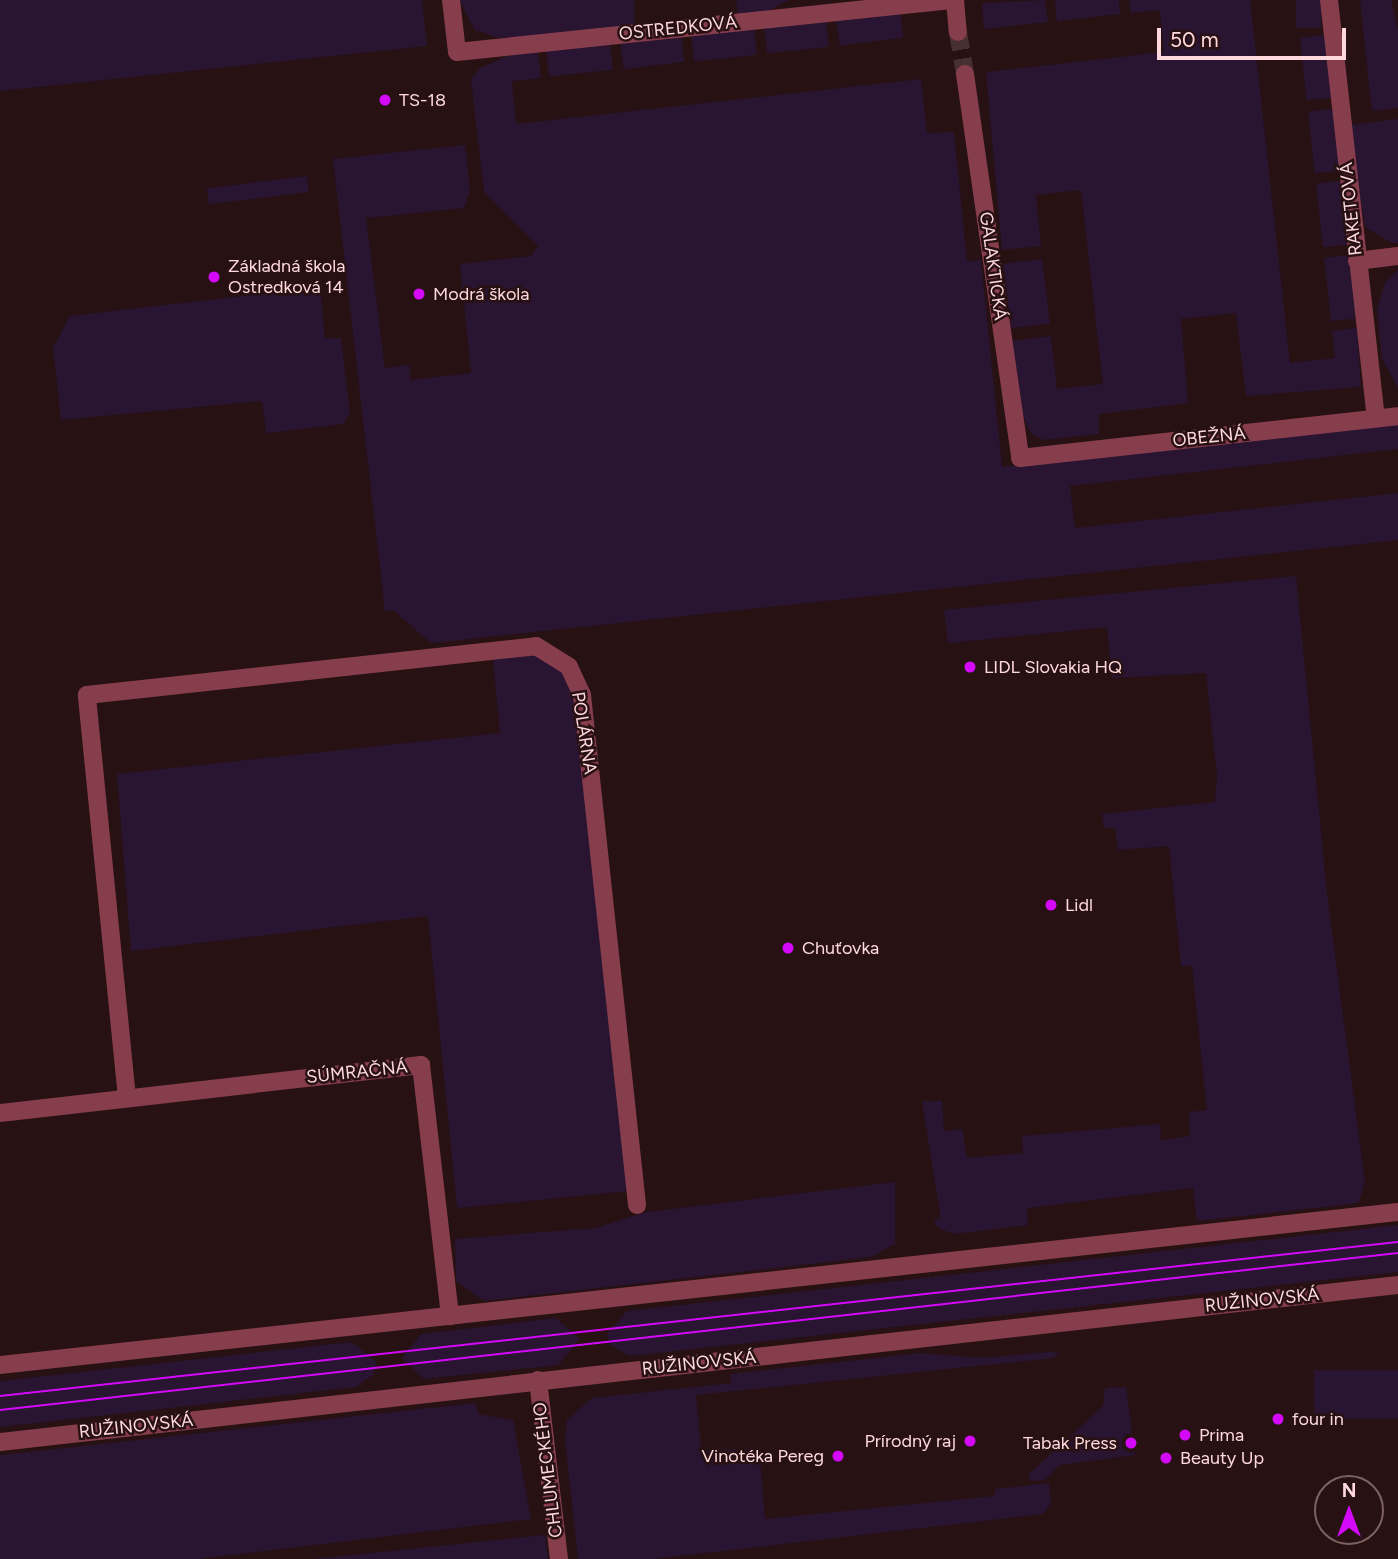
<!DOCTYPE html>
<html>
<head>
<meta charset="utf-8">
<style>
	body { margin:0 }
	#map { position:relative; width:1398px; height:1559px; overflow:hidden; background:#281112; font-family:Figtree,sans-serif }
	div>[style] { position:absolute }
	.green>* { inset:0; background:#291432; transform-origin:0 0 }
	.minor-tunnel>* { height:18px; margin-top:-9px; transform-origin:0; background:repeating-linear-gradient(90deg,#482f30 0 18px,transparent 0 27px) }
	.minor>* { height:18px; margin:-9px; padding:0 9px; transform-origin:9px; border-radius:9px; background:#863d4c }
	.tram>* { height:2px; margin:-1px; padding:0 1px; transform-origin:1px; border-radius:1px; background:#d509f9 }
	.dots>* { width:19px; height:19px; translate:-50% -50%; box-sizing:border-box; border:4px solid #281112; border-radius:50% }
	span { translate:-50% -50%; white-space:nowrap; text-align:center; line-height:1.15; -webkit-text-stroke:5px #281112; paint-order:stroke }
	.street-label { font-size:18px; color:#fed8dd }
	.poi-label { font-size:18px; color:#fed8dd }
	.left { translate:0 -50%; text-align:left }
	.right { translate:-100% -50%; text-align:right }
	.north { position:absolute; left:1314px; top:1475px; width:70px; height:70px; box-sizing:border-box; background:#281112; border:2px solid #7e6163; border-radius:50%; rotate:0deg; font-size:19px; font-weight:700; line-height:28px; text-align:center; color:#fed8dd }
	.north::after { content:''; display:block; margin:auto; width:24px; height:32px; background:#d509f9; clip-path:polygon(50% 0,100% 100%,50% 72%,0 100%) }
	.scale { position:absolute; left:1157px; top:28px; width:189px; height:32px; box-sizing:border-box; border:4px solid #fed8dd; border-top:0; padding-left:9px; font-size:21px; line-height:24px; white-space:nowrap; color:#fed8dd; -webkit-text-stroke:5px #281112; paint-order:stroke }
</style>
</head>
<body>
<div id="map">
	<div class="green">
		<i style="clip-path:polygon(0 0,422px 0,427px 46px,0 91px)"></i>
		<i style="clip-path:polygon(459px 0,634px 0,634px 29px,511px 42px,475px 30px)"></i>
		<i style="clip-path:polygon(736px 0,789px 0,760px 15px,738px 16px)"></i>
		<i style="clip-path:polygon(1045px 0,1048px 22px,984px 29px,982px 3px)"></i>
		<i style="clip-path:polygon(1055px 0,1119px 0,1120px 14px,1057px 21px)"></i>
		<i style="clip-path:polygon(1129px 0,1250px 0,1290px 363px,1335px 358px,1332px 331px,1357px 328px,1361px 387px,1246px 396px,1236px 313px,1181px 319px,1188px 403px,1099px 414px,1099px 434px,1042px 440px,1031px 433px,1019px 408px,1012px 341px,1051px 336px,1057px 389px,1103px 384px,1081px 190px,1036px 195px,1041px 246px,1002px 250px,986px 72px,1164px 52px,1160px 10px,1131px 13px)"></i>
		<i style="left:1296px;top:0;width:25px;height:28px"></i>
		<i style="clip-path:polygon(1360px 0,1391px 0,1398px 30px,1398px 108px,1372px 111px)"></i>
		<i style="left:900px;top:12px;width:26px;height:64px;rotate:83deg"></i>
		<i style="left:826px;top:20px;width:27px;height:62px;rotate:84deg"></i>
		<i style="left:754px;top:28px;width:27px;height:63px;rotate:84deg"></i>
		<i style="left:1325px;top:35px;width:63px;height:25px;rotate:84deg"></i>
		<i style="left:681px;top:36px;width:26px;height:61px;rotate:83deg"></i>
		<i style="left:610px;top:43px;width:27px;height:64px;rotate:84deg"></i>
		<i style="clip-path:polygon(538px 52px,541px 78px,512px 81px,516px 124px,921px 79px,927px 133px,954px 132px,967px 261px,981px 260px,1002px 467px,1398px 425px,1398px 449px,1070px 486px,1075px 528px,1398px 493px,1398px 540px,431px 643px,393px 610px,385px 611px,333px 159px,465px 145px,470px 190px,464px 208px,366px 218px,385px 368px,409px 365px,411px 380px,471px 373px,460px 264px,531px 256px,538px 246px,484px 192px,471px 80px,480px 68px,510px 55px)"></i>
		<i style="left:1333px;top:109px;width:62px;height:25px;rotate:84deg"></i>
		<i style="clip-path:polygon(1398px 119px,1398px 243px,1392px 243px,1365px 227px,1349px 125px)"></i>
		<i style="left:307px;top:176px;width:16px;height:101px;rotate:83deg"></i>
		<i style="left:1341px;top:181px;width:64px;height:25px;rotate:84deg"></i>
		<i style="left:1349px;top:255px;width:64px;height:25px;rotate:84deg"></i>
		<i style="left:1042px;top:259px;width:65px;height:39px;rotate:83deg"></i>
		<i style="clip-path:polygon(1398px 270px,1398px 388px,1382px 359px,1377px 310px,1385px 282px)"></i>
		<i style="clip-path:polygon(320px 287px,325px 338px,341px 338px,350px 414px,343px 424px,266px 433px,262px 401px,61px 420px,53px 348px,70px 316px)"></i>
		<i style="clip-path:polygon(1296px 576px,1327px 894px,1365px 1182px,1359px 1203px,1197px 1221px,1193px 1188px,1027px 1208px,1028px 1225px,954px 1234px,940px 1229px,933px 1220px,941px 1219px,922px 1101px,942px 1101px,944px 1131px,962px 1129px,967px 1158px,1023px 1153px,1022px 1136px,1160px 1124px,1161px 1140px,1190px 1136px,1189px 1112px,1207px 1110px,1192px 966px,1181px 966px,1169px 846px,1118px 850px,1115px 828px,1104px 828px,1102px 814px,1215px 802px,1217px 776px,1206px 673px,1112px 678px,1107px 627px,948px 643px,944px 610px)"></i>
		<i style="clip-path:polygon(534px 654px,562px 669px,578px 707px,627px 1191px,457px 1208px,428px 916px,131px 951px,117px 774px,500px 733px,493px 659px)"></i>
		<i style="clip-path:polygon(895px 1182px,895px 1244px,871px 1257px,484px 1301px,456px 1281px,455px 1239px,595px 1228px,647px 1212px)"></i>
		<i style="clip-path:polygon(1398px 1225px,1398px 1272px,629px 1356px,610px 1345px,607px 1334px,627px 1311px)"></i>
		<i style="clip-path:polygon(556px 1318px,580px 1339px,558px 1365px,424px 1379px,402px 1358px,421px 1334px)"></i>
		<i style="clip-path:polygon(352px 1342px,376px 1361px,374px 1374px,356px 1387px,0 1427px,0 1381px)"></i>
		<i style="clip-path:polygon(1059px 1351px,1054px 1358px,696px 1395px,701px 1450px,759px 1449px,765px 1519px,995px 1496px,995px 1489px,1049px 1483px,1051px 1503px,1043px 1514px,653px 1559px,578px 1559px,565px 1440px,567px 1420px,592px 1398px,731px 1383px,730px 1374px,920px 1353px,982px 1358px)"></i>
		<i style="left:1398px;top:1370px;width:49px;height:84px;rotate:90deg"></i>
		<i style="clip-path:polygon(1126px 1387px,1135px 1455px,1060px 1465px,1045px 1480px,1029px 1481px,1030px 1473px,1103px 1406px,1105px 1388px)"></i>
		<i style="clip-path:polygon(476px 1403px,478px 1414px,513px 1420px,531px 1519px,198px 1559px,0 1559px,0 1455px)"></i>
		<i style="clip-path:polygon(545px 1535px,548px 1559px,313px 1559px)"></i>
	</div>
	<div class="minor-tunnel">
		<i style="left:958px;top:32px;width:43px;rotate:80.5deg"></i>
	</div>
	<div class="minor">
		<i style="left:451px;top:0;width:52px;rotate:83.4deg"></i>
		<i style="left:457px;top:52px;width:497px;rotate:-6deg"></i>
		<i style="left:955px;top:0;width:32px;rotate:85deg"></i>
		<i style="left:1329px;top:0;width:421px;rotate:83.6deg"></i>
		<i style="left:965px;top:74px;width:388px;rotate:81.8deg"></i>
		<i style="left:1020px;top:458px;width:380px;rotate:-6.3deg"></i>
		<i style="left:1357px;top:261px;width:41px;rotate:-7deg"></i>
		<i style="left:127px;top:1098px;width:405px;rotate:-95.7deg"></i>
		<i style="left:87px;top:695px;width:452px;rotate:-6.2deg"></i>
		<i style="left:536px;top:646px;width:39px;rotate:32deg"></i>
		<i style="left:569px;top:667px;width:31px;rotate:65deg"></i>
		<i style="left:582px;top:695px;width:513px;rotate:83.84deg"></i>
		<i style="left:0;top:1113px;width:424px;rotate:-6.5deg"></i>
		<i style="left:421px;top:1065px;width:253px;rotate:83.4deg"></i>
		<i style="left:0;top:1365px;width:1406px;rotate:-6.25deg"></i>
		<i style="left:538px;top:1380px;width:180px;rotate:83.3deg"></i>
		<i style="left:0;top:1442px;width:1407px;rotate:-6.41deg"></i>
	</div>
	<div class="tram">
		<i style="left:0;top:1396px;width:1406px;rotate:-6.29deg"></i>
		<i style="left:0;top:1410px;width:1407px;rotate:-6.41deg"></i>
	</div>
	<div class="dots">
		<i style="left:385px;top:100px;background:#d509f9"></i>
		<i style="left:214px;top:277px;background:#d509f9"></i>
		<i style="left:419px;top:294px;background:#d509f9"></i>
		<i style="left:970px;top:667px;background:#d509f9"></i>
		<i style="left:1051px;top:905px;background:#d509f9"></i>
		<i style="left:788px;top:948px;background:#d509f9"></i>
		<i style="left:1278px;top:1419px;background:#d509f9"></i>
		<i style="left:1185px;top:1435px;background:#d509f9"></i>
		<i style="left:970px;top:1441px;background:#d509f9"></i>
		<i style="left:1131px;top:1443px;background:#d509f9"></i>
		<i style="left:838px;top:1456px;background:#d509f9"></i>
		<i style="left:1166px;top:1458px;background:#d509f9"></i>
	</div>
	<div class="street-label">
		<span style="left:678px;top:28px;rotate:-6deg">OSTREDKOVÁ</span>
		<span style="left:1351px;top:209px;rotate:-96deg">RAKETOVÁ</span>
		<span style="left:993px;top:266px;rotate:82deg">GALAKTICKÁ</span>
		<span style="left:1209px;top:437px;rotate:-6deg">OBEŽNÁ</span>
		<span style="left:584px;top:733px;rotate:81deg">POLÁRNA</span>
		<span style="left:357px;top:1072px;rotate:-6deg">SÚMRAČNÁ</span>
		<span style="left:1262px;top:1300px;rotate:-6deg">RUŽINOVSKÁ</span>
		<span style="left:699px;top:1363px;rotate:-6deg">RUŽINOVSKÁ</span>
		<span style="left:136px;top:1426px;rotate:-6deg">RUŽINOVSKÁ</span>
		<span style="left:548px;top:1470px;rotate:-97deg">CHLUMECKÉHO</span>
	</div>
	<div class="poi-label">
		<span class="left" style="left:399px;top:100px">TS-18</span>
		<span class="left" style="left:228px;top:277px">Základná škola<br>Ostredková 14</span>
		<span class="left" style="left:433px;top:294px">Modrá škola</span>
		<span class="left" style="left:984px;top:667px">LIDL Slovakia HQ</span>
		<span class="left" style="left:1065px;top:905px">Lidl</span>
		<span class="left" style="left:802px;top:948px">Chuťovka</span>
		<span class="left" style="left:1292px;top:1419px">four in</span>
		<span class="left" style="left:1199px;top:1435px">Prima</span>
		<span class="right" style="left:956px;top:1441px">Prírodný raj</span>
		<span class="right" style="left:1117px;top:1443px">Tabak Press</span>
		<span class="right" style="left:824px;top:1456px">Vinotéka Pereg</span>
		<span class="left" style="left:1180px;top:1458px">Beauty Up</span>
	</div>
	<div class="north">N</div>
	<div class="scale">50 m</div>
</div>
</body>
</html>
